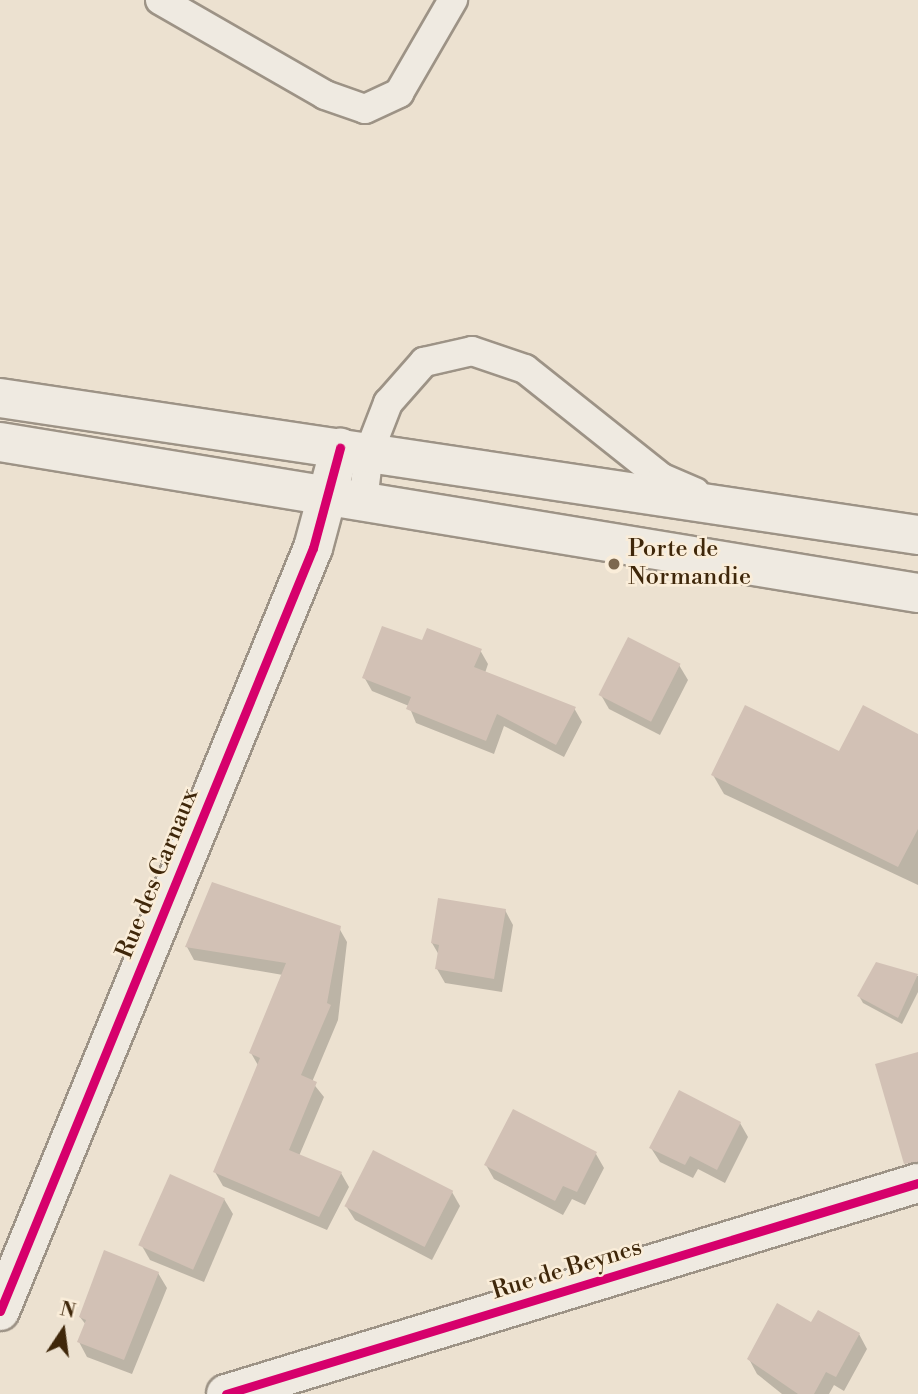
<!DOCTYPE html>
<html>
<head>
<meta charset="utf-8">
<style>
	body { margin:0 }
	#map { position:relative; width:918px; height:1394px; overflow:hidden; background:#ece1d0; font-family:"Libre Bodoni",serif }
	div>[style] { position:absolute }
	.shadow>* { inset:0; background:#0003 }
	.building>* { inset:0; background:#d2c1b5; transform-origin:0 0 }
	.roads { filter:drop-shadow(2px 0 #9d9386) drop-shadow(-2px 0 #9d9386) drop-shadow(0 2px #9d9386) drop-shadow(0 -2px #9d9386) }
	.lane>* { height:28px; margin:-14px; padding:0 14px; transform-origin:14px; border-radius:14px; background:#efeae1 }
	.street>* { height:38px; margin:-19px; padding:0 19px; transform-origin:19px; border-radius:19px; background:#efeae1 }
	.secondary>* { height:38px; margin:-19px; padding:0 19px; transform-origin:19px; border-radius:19px; background:#efeae1 }
	.cycleway>* { height:9px; margin:-4.5px; padding:0 4.5px; transform-origin:4.5px; border-radius:4.5px; background:#d6006c }
	.dots>* { width:19px; height:19px; translate:-50% -50%; box-sizing:border-box; border:4px solid #faedd9; border-radius:50% }
	span { translate:-50% -50%; white-space:nowrap; text-align:center; line-height:1.15; -webkit-text-stroke:5px #faedd9; paint-order:stroke }
	.poi-label { font-size:24px; color:#3f270a }
	.left { translate:0 -50%; text-align:left }
	.street-label { font-size:24px; color:#3f270a }
	.north { position:absolute; left:28px; top:1296px; width:70px; height:70px; -webkit-text-stroke:5px #faedd9; paint-order:stroke; rotate:13deg; font-size:19px; font-weight:700; line-height:28px; text-align:center; color:#3f270a }
	.north::after { content:''; display:block; margin:auto; width:24px; height:32px; background:#3f270a; clip-path:polygon(50% 0,100% 100%,50% 72%,0 100%) }
</style>
</head>
<body>
<div id="map">
	<div class="shadow">
		<i style="clip-path:polygon(423px 643px,480px 650px,488px 664px,485px 673px,574px 708px,582px 722px,564px 757px,504px 726px,494px 754px,416px 723px,409px 706px,372px 691px,364px 677px)"></i>
		<i style="clip-path:polygon(679px 665px,688px 680px,660px 735px,609px 709px,601px 695px)"></i>
		<i style="clip-path:polygon(918px 736px,918px 885px,724px 794px,713px 775px)"></i>
		<i style="clip-path:polygon(505px 910px,513px 925px,502px 992px,445px 983px,437px 969px,439px 955px,432px 943px)"></i>
		<i style="clip-path:polygon(339px 928px,347px 942px,338px 1020px,312px 1082px,324px 1097px,299px 1156px,341px 1173px,349px 1187px,327px 1230px,223px 1186px,215px 1172px,259px 1067px,251px 1053px,283px 975px,194px 960px,187px 947px)"></i>
		<i style="clip-path:polygon(877px 964px,918px 976px,918px 992px,902px 1024px,863px 1003px,859px 996px)"></i>
		<i style="clip-path:polygon(514px 1111px,596px 1154px,604px 1168px,585px 1205px,572px 1199px,563px 1215px,494px 1179px,486px 1165px)"></i>
		<i style="clip-path:polygon(740px 1123px,748px 1137px,725px 1183px,698px 1169px,693px 1178px,660px 1162px,651px 1148px)"></i>
		<i style="clip-path:polygon(452px 1192px,460px 1206px,432px 1260px,355px 1220px,346px 1206px)"></i>
		<i style="clip-path:polygon(224px 1199px,233px 1214px,204px 1282px,150px 1260px,142px 1246px)"></i>
		<i style="clip-path:polygon(158px 1273px,167px 1288px,132px 1374px,87px 1357px,79px 1342px,86px 1325px,80px 1317px)"></i>
		<i style="clip-path:polygon(812px 1324px,859px 1334px,867px 1349px,844px 1391px,834px 1385px,829px 1394px,782px 1394px,757px 1374px,749px 1359px)"></i>
	</div>
	<div class="building">
		<i style="clip-path:polygon(382px 626px,422px 640px,427px 628px,482px 649px,474px 667px,576px 707px,556px 745px,497px 714px,486px 741px,406px 709px,411px 697px,362px 678px)"></i>
		<i style="left:628px;top:637px;width:59px;height:65px;rotate:27deg"></i>
		<i style="clip-path:polygon(745px 705px,839px 751px,863px 705px,918px 734px,918px 829px,898px 867px,711px 775px)"></i>
		<i style="clip-path:polygon(212px 882px,341px 926px,327px 1003px,331px 1005px,301px 1075px,317px 1082px,289px 1150px,342px 1172px,319px 1217px,213px 1172px,260px 1058px,249px 1053px,286px 963px,185px 947px)"></i>
		<i style="clip-path:polygon(438px 898px,506px 909px,494px 979px,435px 969px,439px 945px,431px 943px)"></i>
		<i style="clip-path:polygon(876px 962px,918px 974px,898px 1018px,857px 996px)"></i>
		<i style="clip-path:polygon(918px 1052px,918px 1162px,904px 1164px,875px 1064px)"></i>
		<i style="clip-path:polygon(679px 1090px,741px 1122px,717px 1170px,690px 1156px,685px 1165px,649px 1148px)"></i>
		<i style="clip-path:polygon(513px 1109px,597px 1152px,577px 1192px,563px 1186px,555px 1201px,484px 1165px)"></i>
		<i style="left:373px;top:1150px;width:90px;height:63px;rotate:27deg"></i>
		<i style="left:170px;top:1174px;width:60px;height:78px;rotate:24deg"></i>
		<i style="clip-path:polygon(104px 1250px,159px 1272px,124px 1360px,77px 1342px,86px 1320px,79px 1317px)"></i>
		<i style="clip-path:polygon(777px 1303px,811px 1322px,818px 1310px,860px 1333px,836px 1377px,826px 1372px,814px 1394px,798px 1394px,747px 1359px)"></i>
	</div>
	<div class="roads">
		<div class="lane">
			<i style="left:160px;top:0;width:190px;rotate:29.9deg"></i>
			<i style="left:325px;top:95px;width:42px;rotate:19.3deg"></i>
			<i style="left:365px;top:109px;width:38px;rotate:-25deg"></i>
			<i style="left:399px;top:93px;width:108px;rotate:-59.9deg"></i>
			<i style="left:363px;top:501px;width:49px;rotate:-83deg"></i>
			<i style="left:369px;top:452px;width:53px;rotate:-68.8deg"></i>
			<i style="left:388px;top:403px;width:55px;rotate:-48.7deg"></i>
			<i style="left:424px;top:362px;width:49px;rotate:-12.9deg"></i>
			<i style="left:472px;top:351px;width:56px;rotate:18.8deg"></i>
			<i style="left:525px;top:369px;width:175px;rotate:38.5deg"></i>
			<i style="left:662px;top:478px;width:36px;rotate:23deg"></i>
		</div>
		<div class="street">
			<i style="left:0;top:1311px;width:825px;rotate:-67.7deg"></i>
			<i style="left:313px;top:548px;width:104px;rotate:-74.9deg"></i>
			<i style="left:226px;top:1394px;width:723px;rotate:-16.96deg"></i>
		</div>
		<div class="secondary">
			<i style="left:0;top:398px;width:928px;rotate:8.49deg"></i>
			<i style="left:0;top:442px;width:930px;rotate:9.34deg"></i>
		</div>
	</div>
	<div class="cycleway">
		<i style="left:0;top:1311px;width:825px;rotate:-67.7deg"></i>
		<i style="left:313px;top:548px;width:104px;rotate:-74.9deg"></i>
		<i style="left:226px;top:1394px;width:723px;rotate:-16.96deg"></i>
	</div>
	<div class="dots">
		<i style="left:614px;top:564px;background:#7c684f"></i>
	</div>
	<div class="poi-label">
		<span class="left" style="left:628px;top:564px">Porte de<br>Normandie</span>
	</div>
	<div class="street-label">
		<span style="left:158px;top:874px;rotate:-68deg">Rue des Carnaux</span>
		<span style="left:567px;top:1270px;rotate:-17deg">Rue de Beynes</span>
	</div>
	<div class="north">N</div>
</div>
</body>
</html>
